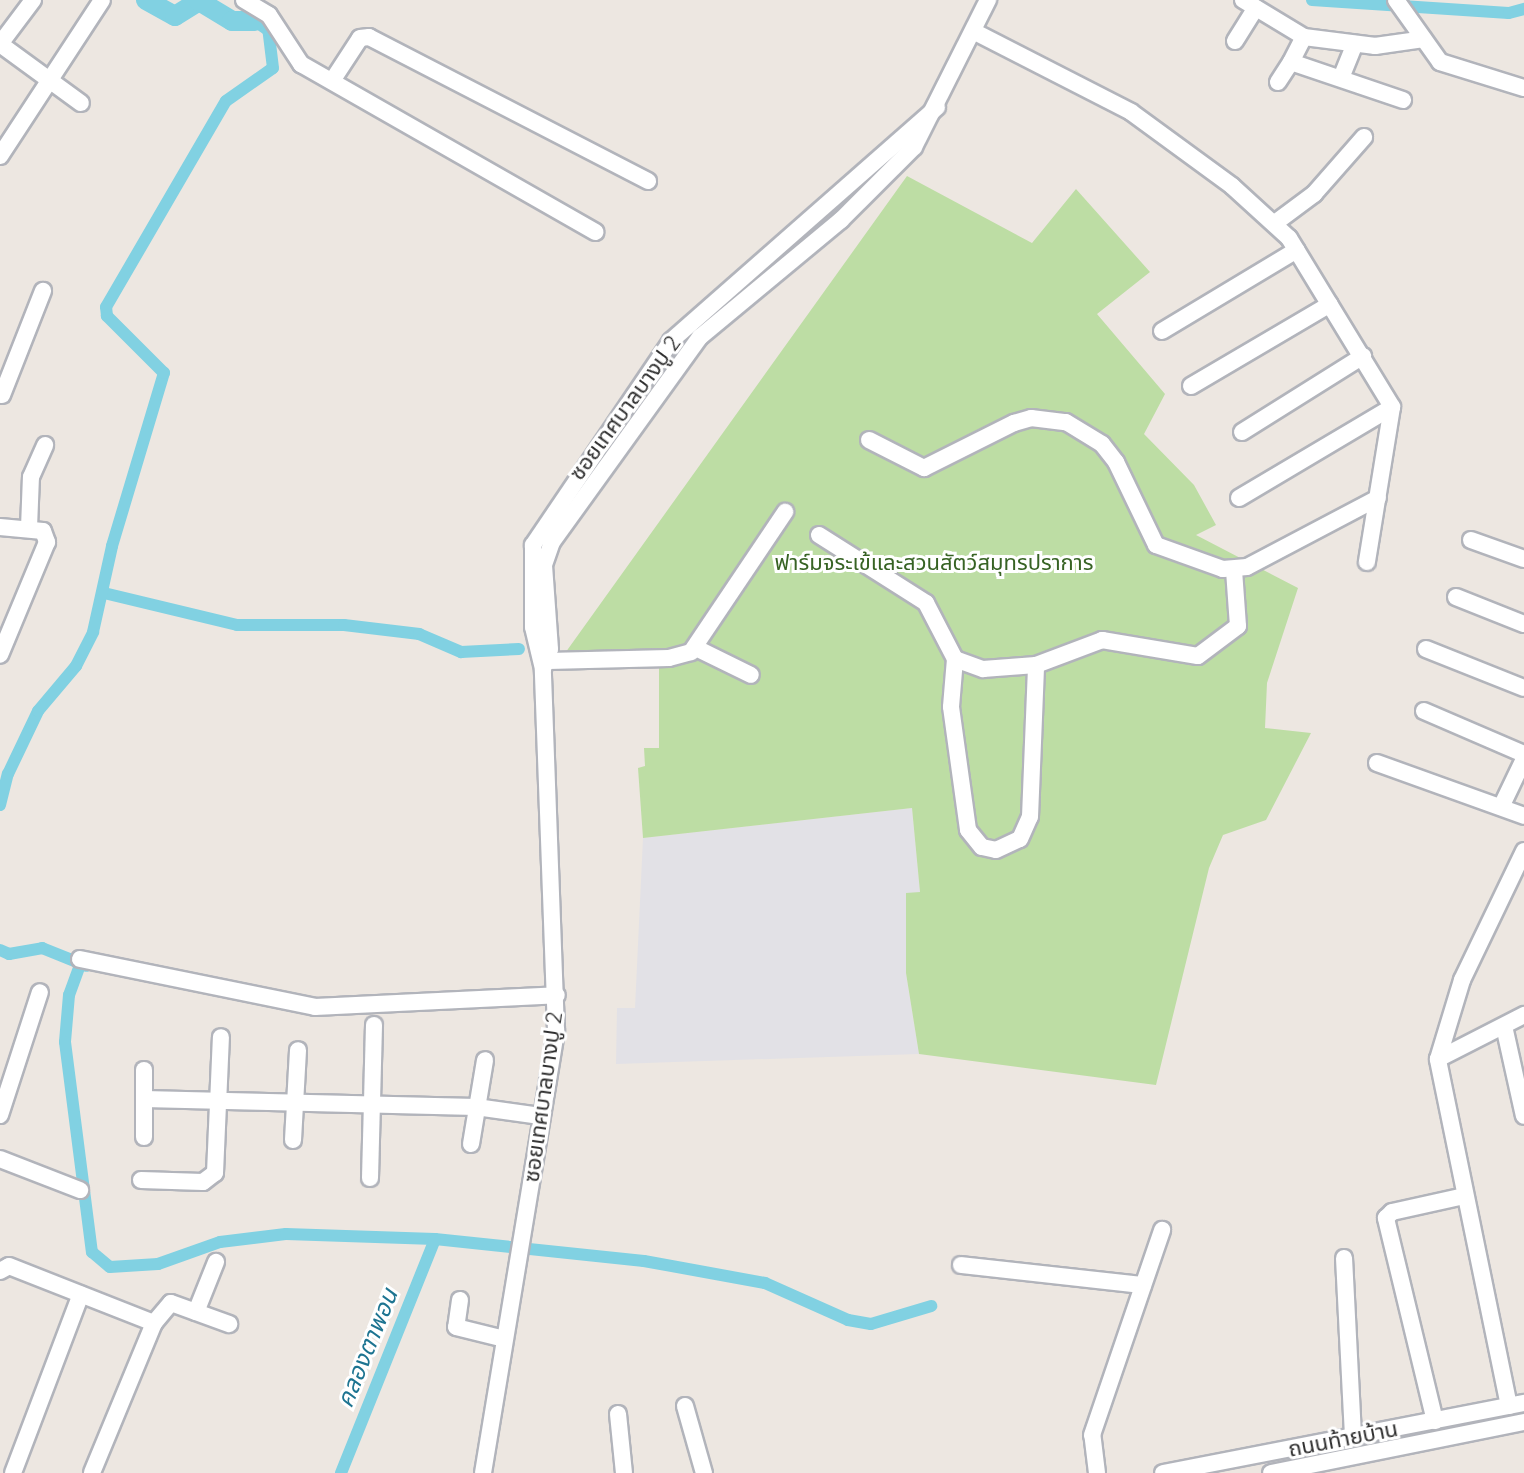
<!DOCTYPE html>
<html>
<head>
<meta charset="utf-8">
<style>
	body { margin:0 }
	#map { position:relative; width:1524px; height:1473px; overflow:hidden; background:#ede7e1; font-family:Quicksand,"Noto Sans Thai",sans-serif }
	div>[style] { position:absolute }
	.industrial>* { inset:0; background:#e2e1e6 }
	.green>* { inset:0; background:#bddda4 }
	.canal>* { height:12px; margin:-6px; padding:0 6px; transform-origin:6px; border-radius:6px; background:#81d1e2 }
	.river>* { height:20px; margin:-10px; padding:0 10px; transform-origin:10px; border-radius:10px; background:#81d1e2 }
	.roads { filter:drop-shadow(2px 0 #b2b4bb) drop-shadow(-2px 0 #b2b4bb) drop-shadow(0 2px #b2b4bb) drop-shadow(0 -2px #b2b4bb) }
	.minor>* { height:16px; margin:-8px; padding:0 8px; transform-origin:8px; border-radius:8px; background:#fff }
	span { translate:-50% -50%; white-space:nowrap; text-align:center; line-height:1.15; -webkit-text-stroke:6px #fff; paint-order:stroke }
	.street-label { font-size:22px; color:#2d2d2d }
	.park-label { font-size:22px; color:#376324 }
	.water-label { font-size:24px; color:#1d7491; font-style:italic }
</style>
</head>
<body>
<div id="map">
	<div class="industrial">
		<i style="clip-path:polygon(912px 808px,920px 892px,906px 973px,919px 1054px,616px 1064px,617px 1008px,635px 1008px,643px 838px)"></i>
	</div>
	<div class="green">
		<i style="clip-path:polygon(907px 176px,1032px 243px,1076px 189px,1150px 272px,1097px 314px,1165px 394px,1144px 434px,1194px 485px,1216px 525px,1196px 535px,1298px 588px,1267px 683px,1265px 728px,1311px 733px,1266px 820px,1223px 835px,1209px 868px,1156px 1085px,919px 1054px,906px 973px,906px 893px,920px 892px,912px 808px,643px 838px,638px 768px,645px 766px,644px 748px,659px 748px,659px 654px,563px 656px)"></i>
	</div>
	<div class="canal">
		<i style="left:1312px;top:0;width:197px;rotate:3.8deg"></i>
		<i style="left:1509px;top:13px;width:16px;rotate:-15deg"></i>
		<i style="left:104px;top:593px;width:137px;rotate:13.5deg"></i>
		<i style="left:237px;top:625px;width:107px"></i>
		<i style="left:344px;top:625px;width:76px;rotate:6.8deg"></i>
		<i style="left:419px;top:634px;width:46px;rotate:23.2deg"></i>
		<i style="left:461px;top:652px;width:58px;rotate:-3deg"></i>
		<i style="left:0;top:805px;width:32px;rotate:-76deg"></i>
		<i style="left:8px;top:774px;width:70px;rotate:-64.5deg"></i>
		<i style="left:38px;top:711px;width:59px;rotate:-49.8deg"></i>
		<i style="left:76px;top:666px;width:38px;rotate:-63deg"></i>
		<i style="left:93px;top:632px;width:88px;rotate:-77.5deg"></i>
		<i style="left:112px;top:546px;width:181px;rotate:-73.3deg"></i>
		<i style="left:164px;top:373px;width:81px;rotate:-135deg"></i>
		<i style="left:107px;top:316px;width:9px;rotate:-96deg"></i>
		<i style="left:106px;top:307px;width:238px;rotate:-59.8deg"></i>
		<i style="left:226px;top:101px;width:57px;rotate:-35.1deg"></i>
		<i style="left:273px;top:68px;width:38px;rotate:-97deg"></i>
		<i style="left:268px;top:30px;width:16px;rotate:-145deg"></i>
		<i style="left:255px;top:21px;width:21px;rotate:-85deg"></i>
		<i style="left:0;top:950px;width:10px;rotate:24deg"></i>
		<i style="left:9px;top:954px;width:34px;rotate:-10deg"></i>
		<i style="left:42px;top:948px;width:48px;rotate:21.8deg"></i>
		<i style="left:80px;top:965px;width:32px;rotate:110deg"></i>
		<i style="left:69px;top:995px;width:47px;rotate:94.9deg"></i>
		<i style="left:65px;top:1042px;width:212px;rotate:82.7deg"></i>
		<i style="left:92px;top:1252px;width:23px;rotate:40deg"></i>
		<i style="left:110px;top:1267px;width:48px;rotate:-3.6deg"></i>
		<i style="left:158px;top:1264px;width:66px;rotate:-19.5deg"></i>
		<i style="left:220px;top:1242px;width:66px;rotate:-6.9deg"></i>
		<i style="left:286px;top:1234px;width:149px;rotate:1.9deg"></i>
		<i style="left:435px;top:1239px;width:210px;rotate:6deg"></i>
		<i style="left:644px;top:1261px;width:123px;rotate:10.3deg"></i>
		<i style="left:765px;top:1283px;width:91px;rotate:24deg"></i>
		<i style="left:848px;top:1320px;width:23px;rotate:10deg"></i>
		<i style="left:871px;top:1324px;width:63px;rotate:-16.7deg"></i>
		<i style="left:341px;top:1473px;width:252px;rotate:-68.1deg"></i>
	</div>
	<div class="river">
		<i style="left:146px;top:0;width:33px;rotate:29deg"></i>
		<i style="left:175px;top:16px;width:28px;rotate:-32deg"></i>
		<i style="left:199px;top:1px;width:39px;rotate:31deg"></i>
		<i style="left:232px;top:21px;width:23px"></i>
	</div>
	<div class="roads">
		<div class="minor">
			<i style="left:244px;top:0;width:29px;rotate:31deg"></i>
			<i style="left:269px;top:15px;width:59px;rotate:56.9deg"></i>
			<i style="left:301px;top:64px;width:339px;rotate:29.7deg"></i>
			<i style="left:1243px;top:0;width:71px;rotate:31.2deg"></i>
			<i style="left:1396px;top:0;width:76px;rotate:54.6deg"></i>
			<i style="left:1440px;top:62px;width:88px;rotate:17.2deg"></i>
			<i style="left:975px;top:32px;width:175px;rotate:27.1deg"></i>
			<i style="left:1131px;top:112px;width:125px;rotate:36.2deg"></i>
			<i style="left:1232px;top:186px;width:77px;rotate:42.4deg"></i>
			<i style="left:1289px;top:238px;width:198px;rotate:58.6deg"></i>
			<i style="left:1392px;top:407px;width:157px;rotate:99.2deg"></i>
			<i style="left:1235px;top:41px;width:39px;rotate:-58deg"></i>
			<i style="left:0;top:44px;width:100px;rotate:36.1deg"></i>
			<i style="left:0;top:44px;width:55px;rotate:-53.1deg"></i>
			<i style="left:1341px;top:78px;width:37px;rotate:-68deg"></i>
			<i style="left:332px;top:81px;width:51px;rotate:-56.9deg"></i>
			<i style="left:360px;top:38px;width:9px;rotate:-6deg"></i>
			<i style="left:369px;top:37px;width:314px;rotate:27.3deg"></i>
			<i style="left:1278px;top:82px;width:24px;rotate:-57deg"></i>
			<i style="left:1403px;top:100px;width:118px;rotate:-161.3deg"></i>
			<i style="left:1291px;top:62px;width:28px;rotate:-63deg"></i>
			<i style="left:1304px;top:37px;width:72px;rotate:7.2deg"></i>
			<i style="left:1375px;top:46px;width:49px;rotate:-8.1deg"></i>
			<i style="left:0;top:156px;width:186px;rotate:-56.8deg"></i>
			<i style="left:1275px;top:223px;width:49px;rotate:-36.6deg"></i>
			<i style="left:1314px;top:194px;width:76px;rotate:-48.7deg"></i>
			<i style="left:1162px;top:331px;width:157px;rotate:-31deg"></i>
			<i style="left:1191px;top:386px;width:161px;rotate:-30.5deg"></i>
			<i style="left:2px;top:395px;width:112px;rotate:-68.5deg"></i>
			<i style="left:1242px;top:432px;width:143px;rotate:-32.1deg"></i>
			<i style="left:869px;top:440px;width:62px;rotate:27deg"></i>
			<i style="left:924px;top:468px;width:101px;rotate:-26.6deg"></i>
			<i style="left:1014px;top:423px;width:18px;rotate:-16deg"></i>
			<i style="left:1031px;top:418px;width:35px;rotate:7deg"></i>
			<i style="left:1066px;top:422px;width:42px;rotate:31.4deg"></i>
			<i style="left:1102px;top:444px;width:23px;rotate:52deg"></i>
			<i style="left:1116px;top:462px;width:92px;rotate:64.3deg"></i>
			<i style="left:1156px;top:545px;width:71px;rotate:19.7deg"></i>
			<i style="left:1223px;top:569px;width:24px;rotate:-5deg"></i>
			<i style="left:1247px;top:567px;width:148px;rotate:-27.8deg"></i>
			<i style="left:1239px;top:498px;width:178px;rotate:-30.7deg"></i>
			<i style="left:0;top:527px;width:43px;rotate:5.3deg"></i>
			<i style="left:43px;top:531px;width:12px;rotate:70deg"></i>
			<i style="left:47px;top:542px;width:122px;rotate:112.6deg"></i>
			<i style="left:29px;top:528px;width:51px;rotate:-87.8deg"></i>
			<i style="left:31px;top:477px;width:35px;rotate:-66deg"></i>
			<i style="left:819px;top:535px;width:127px;rotate:32.4deg"></i>
			<i style="left:926px;top:603px;width:63px;rotate:62.6deg"></i>
			<i style="left:955px;top:659px;width:30px;rotate:20deg"></i>
			<i style="left:983px;top:669px;width:53px;rotate:-4.3deg"></i>
			<i style="left:1036px;top:665px;width:71px;rotate:-20.7deg"></i>
			<i style="left:1102px;top:640px;width:97px;rotate:9.5deg"></i>
			<i style="left:1198px;top:656px;width:50px;rotate:-36.9deg"></i>
			<i style="left:1238px;top:626px;width:56px;rotate:-94.1deg"></i>
			<i style="left:1471px;top:540px;width:56px;rotate:19.7deg"></i>
			<i style="left:1456px;top:597px;width:73px;rotate:21.7deg"></i>
			<i style="left:696px;top:648px;width:61px;rotate:26.1deg"></i>
			<i style="left:1426px;top:649px;width:105px;rotate:21.7deg"></i>
			<i style="left:955px;top:659px;width:48px;rotate:94.8deg"></i>
			<i style="left:951px;top:707px;width:124px;rotate:82.1deg"></i>
			<i style="left:968px;top:830px;width:22px;rotate:51deg"></i>
			<i style="left:982px;top:847px;width:14px;rotate:12deg"></i>
			<i style="left:996px;top:850px;width:26px;rotate:-25deg"></i>
			<i style="left:1020px;top:839px;width:24px;rotate:-66deg"></i>
			<i style="left:1030px;top:817px;width:152px;rotate:-87.7deg"></i>
			<i style="left:548px;top:661px;width:121px;rotate:-1.4deg"></i>
			<i style="left:669px;top:658px;width:23px;rotate:-15deg"></i>
			<i style="left:691px;top:652px;width:169px;rotate:-56.1deg"></i>
			<i style="left:543px;top:669px;width:21px;rotate:-71deg"></i>
			<i style="left:550px;top:649px;width:84px;rotate:-94.1deg"></i>
			<i style="left:544px;top:565px;width:24px;rotate:-71deg"></i>
			<i style="left:552px;top:542px;width:253px;rotate:-54.2deg"></i>
			<i style="left:700px;top:337px;width:183px;rotate:-39.7deg"></i>
			<i style="left:841px;top:220px;width:103px;rotate:-45deg"></i>
			<i style="left:914px;top:147px;width:165px;rotate:-63.3deg"></i>
			<i style="left:1424px;top:711px;width:109px;rotate:23.3deg"></i>
			<i style="left:1377px;top:763px;width:156px;rotate:19.8deg"></i>
			<i style="left:1502px;top:805px;width:51px;rotate:-64.4deg"></i>
			<i style="left:80px;top:959px;width:240px;rotate:11.5deg"></i>
			<i style="left:315px;top:1007px;width:242px;rotate:-2.8deg"></i>
			<i style="left:1504px;top:1026px;width:92px;rotate:77.5deg"></i>
			<i style="left:1438px;top:1059px;width:97px;rotate:-27.1deg"></i>
			<i style="left:144px;top:1099px;width:332px;rotate:1.4deg"></i>
			<i style="left:476px;top:1107px;width:65px;rotate:8deg"></i>
			<i style="left:0;top:1115px;width:129px;rotate:-72deg"></i>
			<i style="left:144px;top:1137px;width:67px;rotate:-90deg"></i>
			<i style="left:293px;top:1140px;width:90px;rotate:-86.8deg"></i>
			<i style="left:471px;top:1144px;width:85px;rotate:-80.5deg"></i>
			<i style="left:0;top:1159px;width:86px;rotate:21.2deg"></i>
			<i style="left:370px;top:1178px;width:153px;rotate:-88.5deg"></i>
			<i style="left:141px;top:1180px;width:62px;rotate:1.8deg"></i>
			<i style="left:203px;top:1182px;width:15px;rotate:-37deg"></i>
			<i style="left:215px;top:1173px;width:136px;rotate:-87.5deg"></i>
			<i style="left:1344px;top:1258px;width:179px;rotate:87.1deg"></i>
			<i style="left:961px;top:1265px;width:183px;rotate:6.3deg"></i>
			<i style="left:0;top:1271px;width:10px;rotate:-29deg"></i>
			<i style="left:9px;top:1266px;width:156px;rotate:21.5deg"></i>
			<i style="left:154px;top:1323px;width:162px;rotate:112.5deg"></i>
			<i style="left:460px;top:1300px;width:27px;rotate:98deg"></i>
			<i style="left:456px;top:1327px;width:49px;rotate:14deg"></i>
			<i style="left:196px;top:1312px;width:54px;rotate:-68.2deg"></i>
			<i style="left:154px;top:1323px;width:26px;rotate:-50deg"></i>
			<i style="left:171px;top:1303px;width:62px;rotate:19.9deg"></i>
			<i style="left:685px;top:1406px;width:70px;rotate:74.2deg"></i>
			<i style="left:1509px;top:1406px;width:354px;rotate:-101.6deg"></i>
			<i style="left:1438px;top:1059px;width:83px;rotate:-73.1deg"></i>
			<i style="left:1462px;top:980px;width:143px;rotate:-64.3deg"></i>
			<i style="left:618px;top:1414px;width:59px;rotate:84.2deg"></i>
			<i style="left:1435px;top:1421px;width:209px;rotate:-103.6deg"></i>
			<i style="left:1386px;top:1218px;width:8px;rotate:-45deg"></i>
			<i style="left:1392px;top:1212px;width:74px;rotate:-12.5deg"></i>
			<i style="left:13px;top:1473px;width:191px;rotate:-69.2deg"></i>
			<i style="left:483px;top:1473px;width:449px;rotate:-80.6deg"></i>
			<i style="left:556px;top:1030px;width:361px;rotate:-92.1deg"></i>
			<i style="left:543px;top:669px;width:43px;rotate:-103.4deg"></i>
			<i style="left:533px;top:627px;width:82px;rotate:-90deg"></i>
			<i style="left:533px;top:545px;width:246px;rotate:-55.9deg"></i>
			<i style="left:671px;top:341px;width:354px;rotate:-41.3deg"></i>
			<i style="left:1097px;top:1473px;width:38px;rotate:-97deg"></i>
			<i style="left:1092px;top:1435px;width:217px;rotate:-71.1deg"></i>
			<i style="left:1163px;top:1473px;width:368px;rotate:-11deg"></i>
			<i style="left:1271px;top:1473px;width:258px;rotate:-11.4deg"></i>
		</div>
	</div>
	<div class="street-label">
		<span style="left:625px;top:408px;rotate:-54deg">ซอยเทศบาลบางปู 2</span>
		<span style="left:543px;top:1097px;rotate:-82deg">ซอยเทศบาลบางปู 2</span>
		<span style="left:1343px;top:1439px;rotate:-11deg">ถนนท้ายบ้าน</span>
	</div>
	<div class="park-label">
		<span style="left:934px;top:563px">ฟาร์มจระเข้และสวนสัตว์สมุทรปราการ</span>
	</div>
	<div class="water-label">
		<span style="left:367px;top:1348px;rotate:-68deg">คลองตาพอน</span>
	</div>
</div>
</body>
</html>
